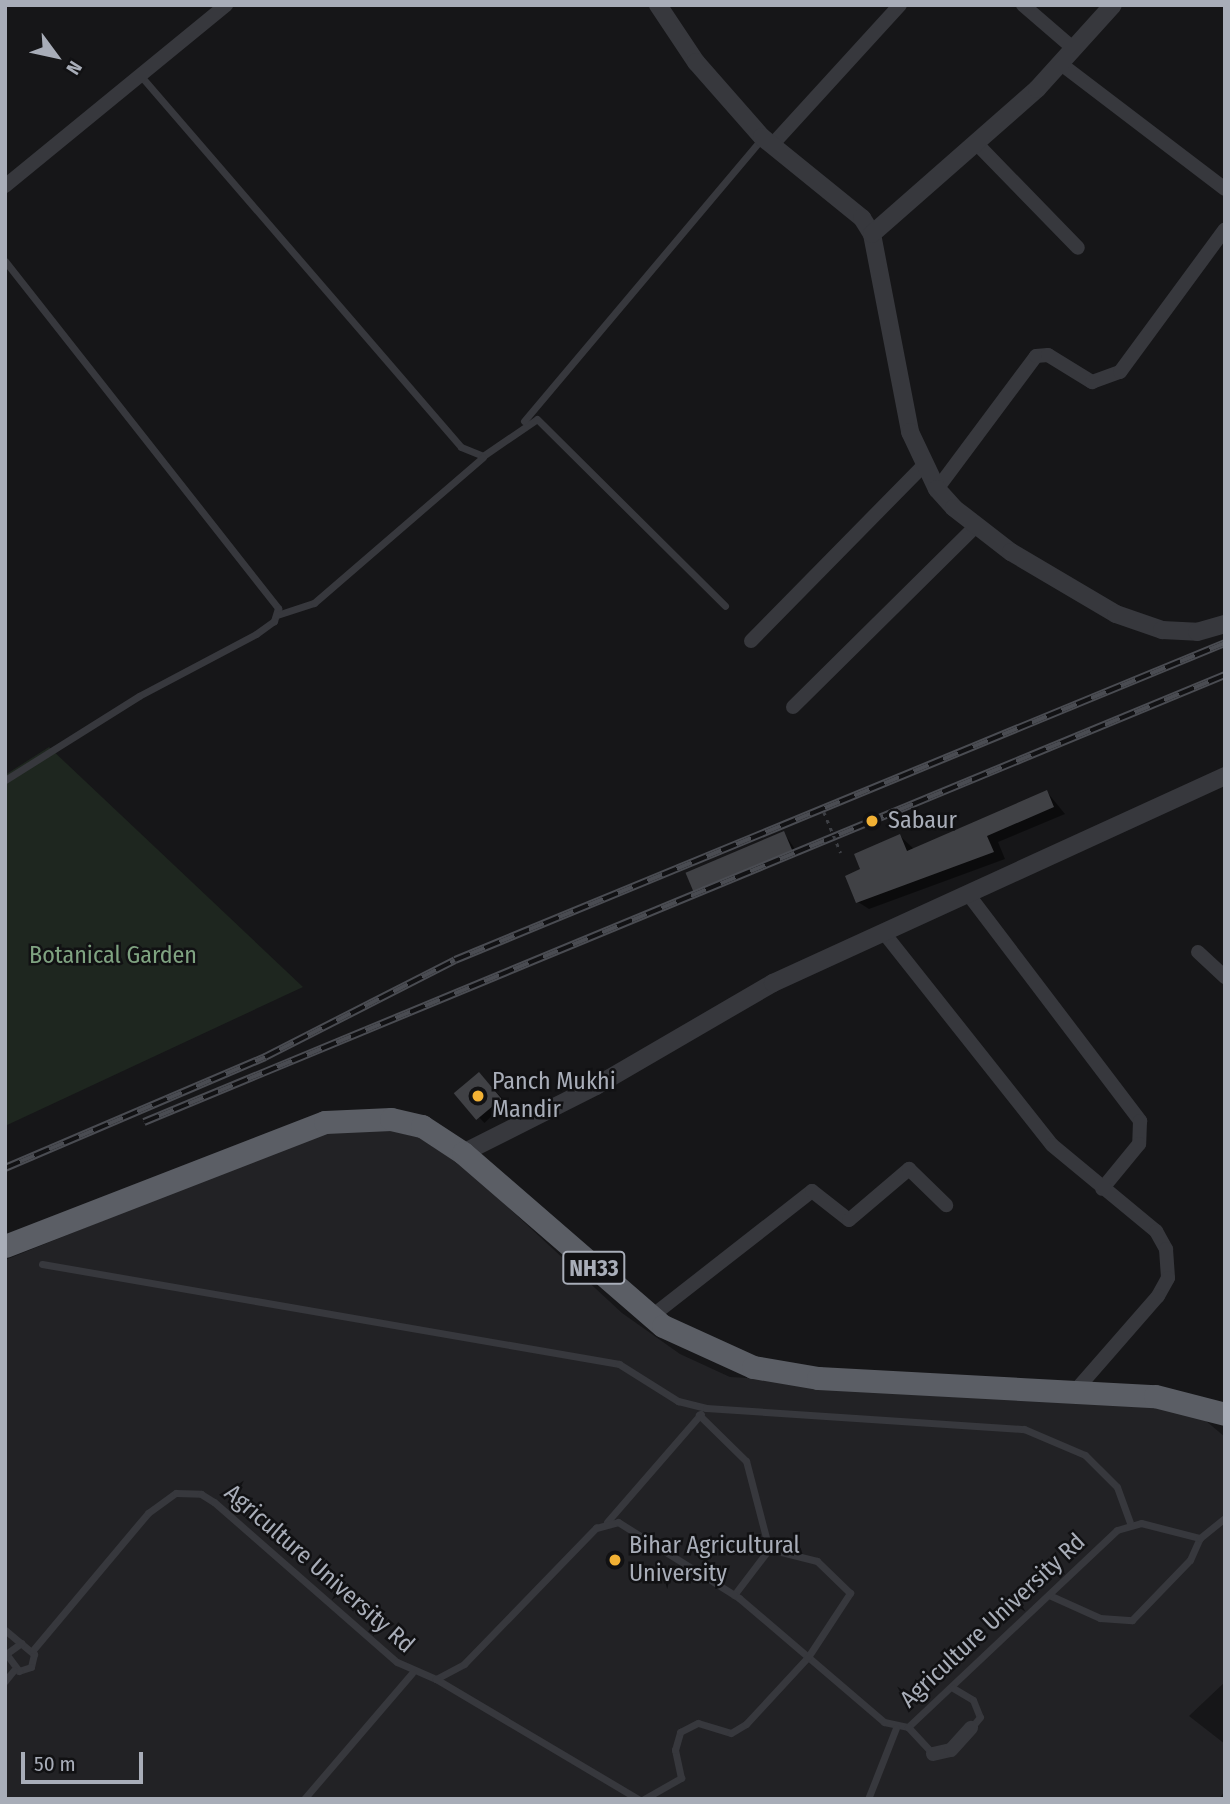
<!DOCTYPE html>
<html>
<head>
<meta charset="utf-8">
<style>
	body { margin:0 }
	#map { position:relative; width:1230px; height:1804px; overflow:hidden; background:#161618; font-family:"Fira Sans Condensed",sans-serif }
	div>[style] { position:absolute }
	.built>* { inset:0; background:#222225 }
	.green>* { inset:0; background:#1e261f }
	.shadow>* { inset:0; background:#0007; transform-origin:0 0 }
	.building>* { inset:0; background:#404145; transform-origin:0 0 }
	.service>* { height:7px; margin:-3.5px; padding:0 3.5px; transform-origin:3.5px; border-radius:3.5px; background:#37383d }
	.minor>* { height:14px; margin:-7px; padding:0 7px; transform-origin:7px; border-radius:7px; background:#37383d }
	.tertiary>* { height:18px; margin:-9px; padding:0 9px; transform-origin:9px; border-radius:9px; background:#37383d }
	.trunk>* { height:23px; margin:-11.5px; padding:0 11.5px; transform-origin:11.5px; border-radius:11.5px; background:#5b5e65 }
	.rail>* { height:8px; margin-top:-4px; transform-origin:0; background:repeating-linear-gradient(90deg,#111113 0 16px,#4a4c52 0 32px); box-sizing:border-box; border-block:2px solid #4a4c52 }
	.path-bridge>* { height:2.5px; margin-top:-1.25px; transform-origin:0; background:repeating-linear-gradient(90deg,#3d3f44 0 3.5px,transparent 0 8.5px) }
	.dots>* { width:19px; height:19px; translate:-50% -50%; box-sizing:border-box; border:4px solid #111113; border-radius:50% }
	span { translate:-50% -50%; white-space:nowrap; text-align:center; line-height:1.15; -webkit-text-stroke:5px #111113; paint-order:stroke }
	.shield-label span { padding:2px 5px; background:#111113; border:2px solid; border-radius:5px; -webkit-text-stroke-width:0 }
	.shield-label { font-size:23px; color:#a8adb8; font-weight:700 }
	.poi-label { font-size:24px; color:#a8adb8 }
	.left { translate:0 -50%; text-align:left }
	.park-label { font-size:24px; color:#7fa381 }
	.street-label { font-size:24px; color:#a8adb8 }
	.frame { position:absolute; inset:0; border:7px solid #a8adb8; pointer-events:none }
	.north { position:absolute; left:21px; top:21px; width:70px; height:70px; -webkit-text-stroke:5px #111113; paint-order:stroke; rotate:123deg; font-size:19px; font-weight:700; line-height:28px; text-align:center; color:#a8adb8 }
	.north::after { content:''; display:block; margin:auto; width:24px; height:32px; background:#a8adb8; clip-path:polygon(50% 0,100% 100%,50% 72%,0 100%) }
	.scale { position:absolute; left:21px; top:1752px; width:122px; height:32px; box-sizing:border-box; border:4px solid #a8adb8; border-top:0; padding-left:9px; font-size:21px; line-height:24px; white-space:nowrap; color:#a8adb8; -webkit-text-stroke:5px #111113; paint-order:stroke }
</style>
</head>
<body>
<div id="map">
	<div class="built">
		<i style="clip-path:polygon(381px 1128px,420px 1138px,469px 1171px,622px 1313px,680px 1354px,730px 1377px,1127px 1399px,1199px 1415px,1225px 1437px,1225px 1682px,1189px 1716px,1225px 1744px,1225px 1791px,1219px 1799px,5px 1799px,5px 1260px,328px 1130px)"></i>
	</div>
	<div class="green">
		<i style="clip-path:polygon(49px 747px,303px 987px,5px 1126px,5px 775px)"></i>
	</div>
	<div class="shadow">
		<i style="clip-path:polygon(1047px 792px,1065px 814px,998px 842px,1005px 859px,869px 909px,858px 902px,863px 870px,900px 836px,914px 849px)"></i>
		<i style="clip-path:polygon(784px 833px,799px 855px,702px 895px,694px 890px)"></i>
		<i style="left:479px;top:1074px;width:39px;height:30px;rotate:46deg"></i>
	</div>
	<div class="building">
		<i style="clip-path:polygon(1047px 790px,1054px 807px,987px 836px,994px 852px,856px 903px,845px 876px,860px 869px,854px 854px,900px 834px,907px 851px)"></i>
		<i style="left:784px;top:831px;width:21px;height:107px;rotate:67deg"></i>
		<i style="left:479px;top:1072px;width:35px;height:33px;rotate:50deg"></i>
	</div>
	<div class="service">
		<i style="left:140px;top:75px;width:491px;rotate:49.2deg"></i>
		<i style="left:461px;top:447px;width:24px;rotate:22deg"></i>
		<i style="left:483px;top:456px;width:65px;rotate:-34.4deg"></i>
		<i style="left:537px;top:419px;width:265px;rotate:44.8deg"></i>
		<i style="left:5px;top:261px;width:442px;rotate:51.8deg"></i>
		<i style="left:278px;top:608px;width:14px;rotate:107deg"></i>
		<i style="left:274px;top:621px;width:22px;rotate:144deg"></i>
		<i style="left:256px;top:634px;width:132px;rotate:152.1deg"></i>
		<i style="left:139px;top:696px;width:158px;rotate:147.9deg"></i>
		<i style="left:524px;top:421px;width:370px;rotate:-49.9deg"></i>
		<i style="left:277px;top:615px;width:39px;rotate:-18deg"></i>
		<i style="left:314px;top:603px;width:223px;rotate:-40.8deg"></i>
		<i style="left:42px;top:1264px;width:586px;rotate:9.83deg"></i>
		<i style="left:619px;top:1364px;width:70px;rotate:32.1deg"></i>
		<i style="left:678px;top:1401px;width:29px;rotate:14deg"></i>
		<i style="left:706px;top:1408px;width:319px;rotate:3.8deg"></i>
		<i style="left:1024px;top:1429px;width:66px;rotate:23.1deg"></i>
		<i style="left:1085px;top:1455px;width:45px;rotate:45deg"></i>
		<i style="left:1117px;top:1487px;width:37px;rotate:70deg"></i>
		<i style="left:607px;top:1522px;width:143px;rotate:-49deg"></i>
		<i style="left:734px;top:1595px;width:58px;rotate:-52.7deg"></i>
		<i style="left:1049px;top:1595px;width:56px;rotate:24.3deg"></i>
		<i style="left:1100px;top:1618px;width:32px;rotate:4deg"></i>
		<i style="left:1132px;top:1620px;width:83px;rotate:-46deg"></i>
		<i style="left:1190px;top:1560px;width:24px;rotate:-66deg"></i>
		<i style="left:5px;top:1630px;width:38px;rotate:40deg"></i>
		<i style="left:34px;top:1654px;width:13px;rotate:103deg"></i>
		<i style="left:31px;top:1667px;width:13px;rotate:162deg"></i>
		<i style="left:19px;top:1671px;width:21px;rotate:-127deg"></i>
		<i style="left:6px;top:1654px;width:19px;rotate:-36deg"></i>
		<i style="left:33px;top:1650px;width:179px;rotate:-50deg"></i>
		<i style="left:148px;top:1513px;width:34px;rotate:-36deg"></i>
		<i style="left:176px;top:1493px;width:25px;rotate:2deg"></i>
		<i style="left:201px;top:1494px;width:15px;rotate:32deg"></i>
		<i style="left:214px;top:1502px;width:243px;rotate:41.2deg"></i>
		<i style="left:397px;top:1662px;width:43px;rotate:23.6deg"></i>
		<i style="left:436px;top:1679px;width:32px;rotate:-28deg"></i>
		<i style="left:464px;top:1664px;width:190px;rotate:-45.9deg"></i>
		<i style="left:596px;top:1528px;width:23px;rotate:-15deg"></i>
		<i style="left:618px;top:1522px;width:143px;rotate:32.1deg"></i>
		<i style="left:739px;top:1598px;width:191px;rotate:40.5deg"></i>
		<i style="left:884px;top:1722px;width:25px;rotate:12deg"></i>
		<i style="left:908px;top:1727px;width:287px;rotate:-43.3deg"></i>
		<i style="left:1117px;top:1530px;width:25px;rotate:-16deg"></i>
		<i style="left:1141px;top:1523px;width:61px;rotate:14.3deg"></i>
		<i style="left:1200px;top:1538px;width:32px;rotate:-39deg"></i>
		<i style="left:436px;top:1679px;width:235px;rotate:30.7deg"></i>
		<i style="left:5px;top:1681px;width:14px;rotate:-51deg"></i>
		<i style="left:953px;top:1688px;width:23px;rotate:31deg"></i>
		<i style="left:973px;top:1700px;width:18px;rotate:68deg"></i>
		<i style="left:980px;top:1717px;width:14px;rotate:129deg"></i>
		<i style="left:908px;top:1727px;width:37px;rotate:47deg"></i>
		<i style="left:304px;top:1799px;width:166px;rotate:-49.4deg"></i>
		<i style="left:644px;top:1799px;width:43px;rotate:-29.6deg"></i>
		<i style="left:681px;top:1778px;width:29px;rotate:-102deg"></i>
		<i style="left:675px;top:1750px;width:19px;rotate:-74deg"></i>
		<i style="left:680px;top:1732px;width:20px;rotate:-27deg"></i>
		<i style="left:698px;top:1723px;width:34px;rotate:17deg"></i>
		<i style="left:731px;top:1733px;width:17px;rotate:-31deg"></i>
		<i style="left:746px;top:1724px;width:91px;rotate:-47.2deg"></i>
		<i style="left:808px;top:1657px;width:77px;rotate:-56.7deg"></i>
		<i style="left:850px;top:1593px;width:46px;rotate:-135.9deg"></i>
		<i style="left:817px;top:1561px;width:49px;rotate:-166deg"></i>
		<i style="left:769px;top:1549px;width:91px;rotate:-104.6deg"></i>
		<i style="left:746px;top:1461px;width:66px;rotate:-135.6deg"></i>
		<i style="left:868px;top:1799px;width:76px;rotate:-68.5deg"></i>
	</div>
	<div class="minor">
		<i style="left:1023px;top:5px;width:67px;rotate:40.8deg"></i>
		<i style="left:1061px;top:64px;width:206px;rotate:37.3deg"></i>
		<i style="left:976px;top:143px;width:146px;rotate:45.8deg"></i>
		<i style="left:772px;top:145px;width:190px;rotate:-47.6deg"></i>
		<i style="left:5px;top:186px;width:286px;rotate:-39.3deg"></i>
		<i style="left:937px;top:489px;width:166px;rotate:-53.3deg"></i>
		<i style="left:1036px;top:356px;width:12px;rotate:-5deg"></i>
		<i style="left:1048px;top:355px;width:52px;rotate:31.5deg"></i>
		<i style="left:1092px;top:382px;width:30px;rotate:-20deg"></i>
		<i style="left:1120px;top:372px;width:177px;rotate:-53.7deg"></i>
		<i style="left:751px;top:641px;width:247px;rotate:-45.5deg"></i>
		<i style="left:793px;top:707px;width:256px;rotate:-44.7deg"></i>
		<i style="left:968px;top:894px;width:285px;rotate:52.8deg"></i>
		<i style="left:1140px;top:1121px;width:23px;rotate:92deg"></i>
		<i style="left:1139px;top:1144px;width:58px;rotate:129.4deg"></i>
		<i style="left:884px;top:933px;width:270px;rotate:51.6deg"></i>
		<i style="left:1052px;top:1145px;width:135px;rotate:39.6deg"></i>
		<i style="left:1156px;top:1231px;width:21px;rotate:61deg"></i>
		<i style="left:1166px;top:1249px;width:29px;rotate:86deg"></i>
		<i style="left:1168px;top:1278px;width:21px;rotate:119deg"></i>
		<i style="left:1158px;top:1296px;width:125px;rotate:131.1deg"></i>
		<i style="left:1198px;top:952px;width:37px;rotate:43deg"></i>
		<i style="left:652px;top:1316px;width:203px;rotate:-38deg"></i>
		<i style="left:812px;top:1191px;width:47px;rotate:38.1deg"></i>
		<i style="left:849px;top:1220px;width:79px;rotate:-40.4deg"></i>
		<i style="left:909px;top:1169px;width:52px;rotate:44.2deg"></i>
		<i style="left:933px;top:1754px;width:18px;rotate:-13deg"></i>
		<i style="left:951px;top:1750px;width:30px;rotate:-48deg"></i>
	</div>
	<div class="tertiary">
		<i style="left:658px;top:5px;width:69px;rotate:56.3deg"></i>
		<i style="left:696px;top:62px;width:100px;rotate:48.7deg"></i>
		<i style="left:762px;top:137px;width:129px;rotate:39deg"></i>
		<i style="left:862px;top:218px;width:19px;rotate:58deg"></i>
		<i style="left:872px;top:234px;width:202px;rotate:79.1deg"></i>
		<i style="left:910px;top:432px;width:63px;rotate:64.7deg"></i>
		<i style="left:937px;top:489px;width:25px;rotate:48deg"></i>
		<i style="left:954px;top:508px;width:72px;rotate:37.7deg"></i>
		<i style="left:1011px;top:552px;width:122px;rotate:30.6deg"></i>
		<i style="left:1116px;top:614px;width:49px;rotate:19.2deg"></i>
		<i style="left:1162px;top:630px;width:35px;rotate:3deg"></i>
		<i style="left:1197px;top:632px;width:29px;rotate:-16deg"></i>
		<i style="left:872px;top:234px;width:220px;rotate:-41.3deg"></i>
		<i style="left:1037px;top:89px;width:113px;rotate:-47.9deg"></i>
		<i style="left:463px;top:1153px;width:149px;rotate:-26.7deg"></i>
		<i style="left:596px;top:1086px;width:205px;rotate:-30.2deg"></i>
		<i style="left:773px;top:983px;width:497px;rotate:-24.6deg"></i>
	</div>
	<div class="trunk">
		<i style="left:5px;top:1246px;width:343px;rotate:-21.2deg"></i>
		<i style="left:325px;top:1122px;width:66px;rotate:-2.6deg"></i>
		<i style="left:391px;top:1119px;width:32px;rotate:13deg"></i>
		<i style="left:422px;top:1126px;width:49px;rotate:33.4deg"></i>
		<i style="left:463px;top:1153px;width:264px;rotate:40.9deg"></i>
		<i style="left:663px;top:1326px;width:99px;rotate:24.5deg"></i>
		<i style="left:753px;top:1367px;width:66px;rotate:9.6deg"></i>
		<i style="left:818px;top:1378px;width:337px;rotate:3.1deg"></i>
		<i style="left:1155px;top:1396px;width:72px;rotate:14.4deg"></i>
	</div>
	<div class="rail">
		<i style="left:144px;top:1122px;width:1170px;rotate:-22.47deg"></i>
		<i style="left:5px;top:1168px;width:283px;rotate:-23.1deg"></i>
		<i style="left:265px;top:1057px;width:213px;rotate:-27deg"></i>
		<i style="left:455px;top:960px;width:833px;rotate:-22.38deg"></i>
	</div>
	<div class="path-bridge">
		<i style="left:824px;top:812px;width:44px;rotate:67.5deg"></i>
	</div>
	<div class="dots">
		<i style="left:872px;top:821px;background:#f2b134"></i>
		<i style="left:478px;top:1096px;background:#f2b134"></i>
		<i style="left:615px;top:1560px;background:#f2b134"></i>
	</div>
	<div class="shield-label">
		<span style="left:594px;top:1268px">NH33</span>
	</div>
	<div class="poi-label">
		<span class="left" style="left:888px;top:821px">Sabaur</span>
		<span class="left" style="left:492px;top:1096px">Panch Mukhi<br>Mandir</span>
		<span class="left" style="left:629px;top:1560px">Bihar Agricultural<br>University</span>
	</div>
	<div class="park-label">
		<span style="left:113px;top:956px">Botanical Garden</span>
	</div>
	<div class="street-label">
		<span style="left:319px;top:1569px;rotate:41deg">Agriculture University Rd</span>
		<span style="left:993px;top:1621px;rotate:-43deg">Agriculture University Rd</span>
	</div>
	<div class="frame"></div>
	<div class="north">N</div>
	<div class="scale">50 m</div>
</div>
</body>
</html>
